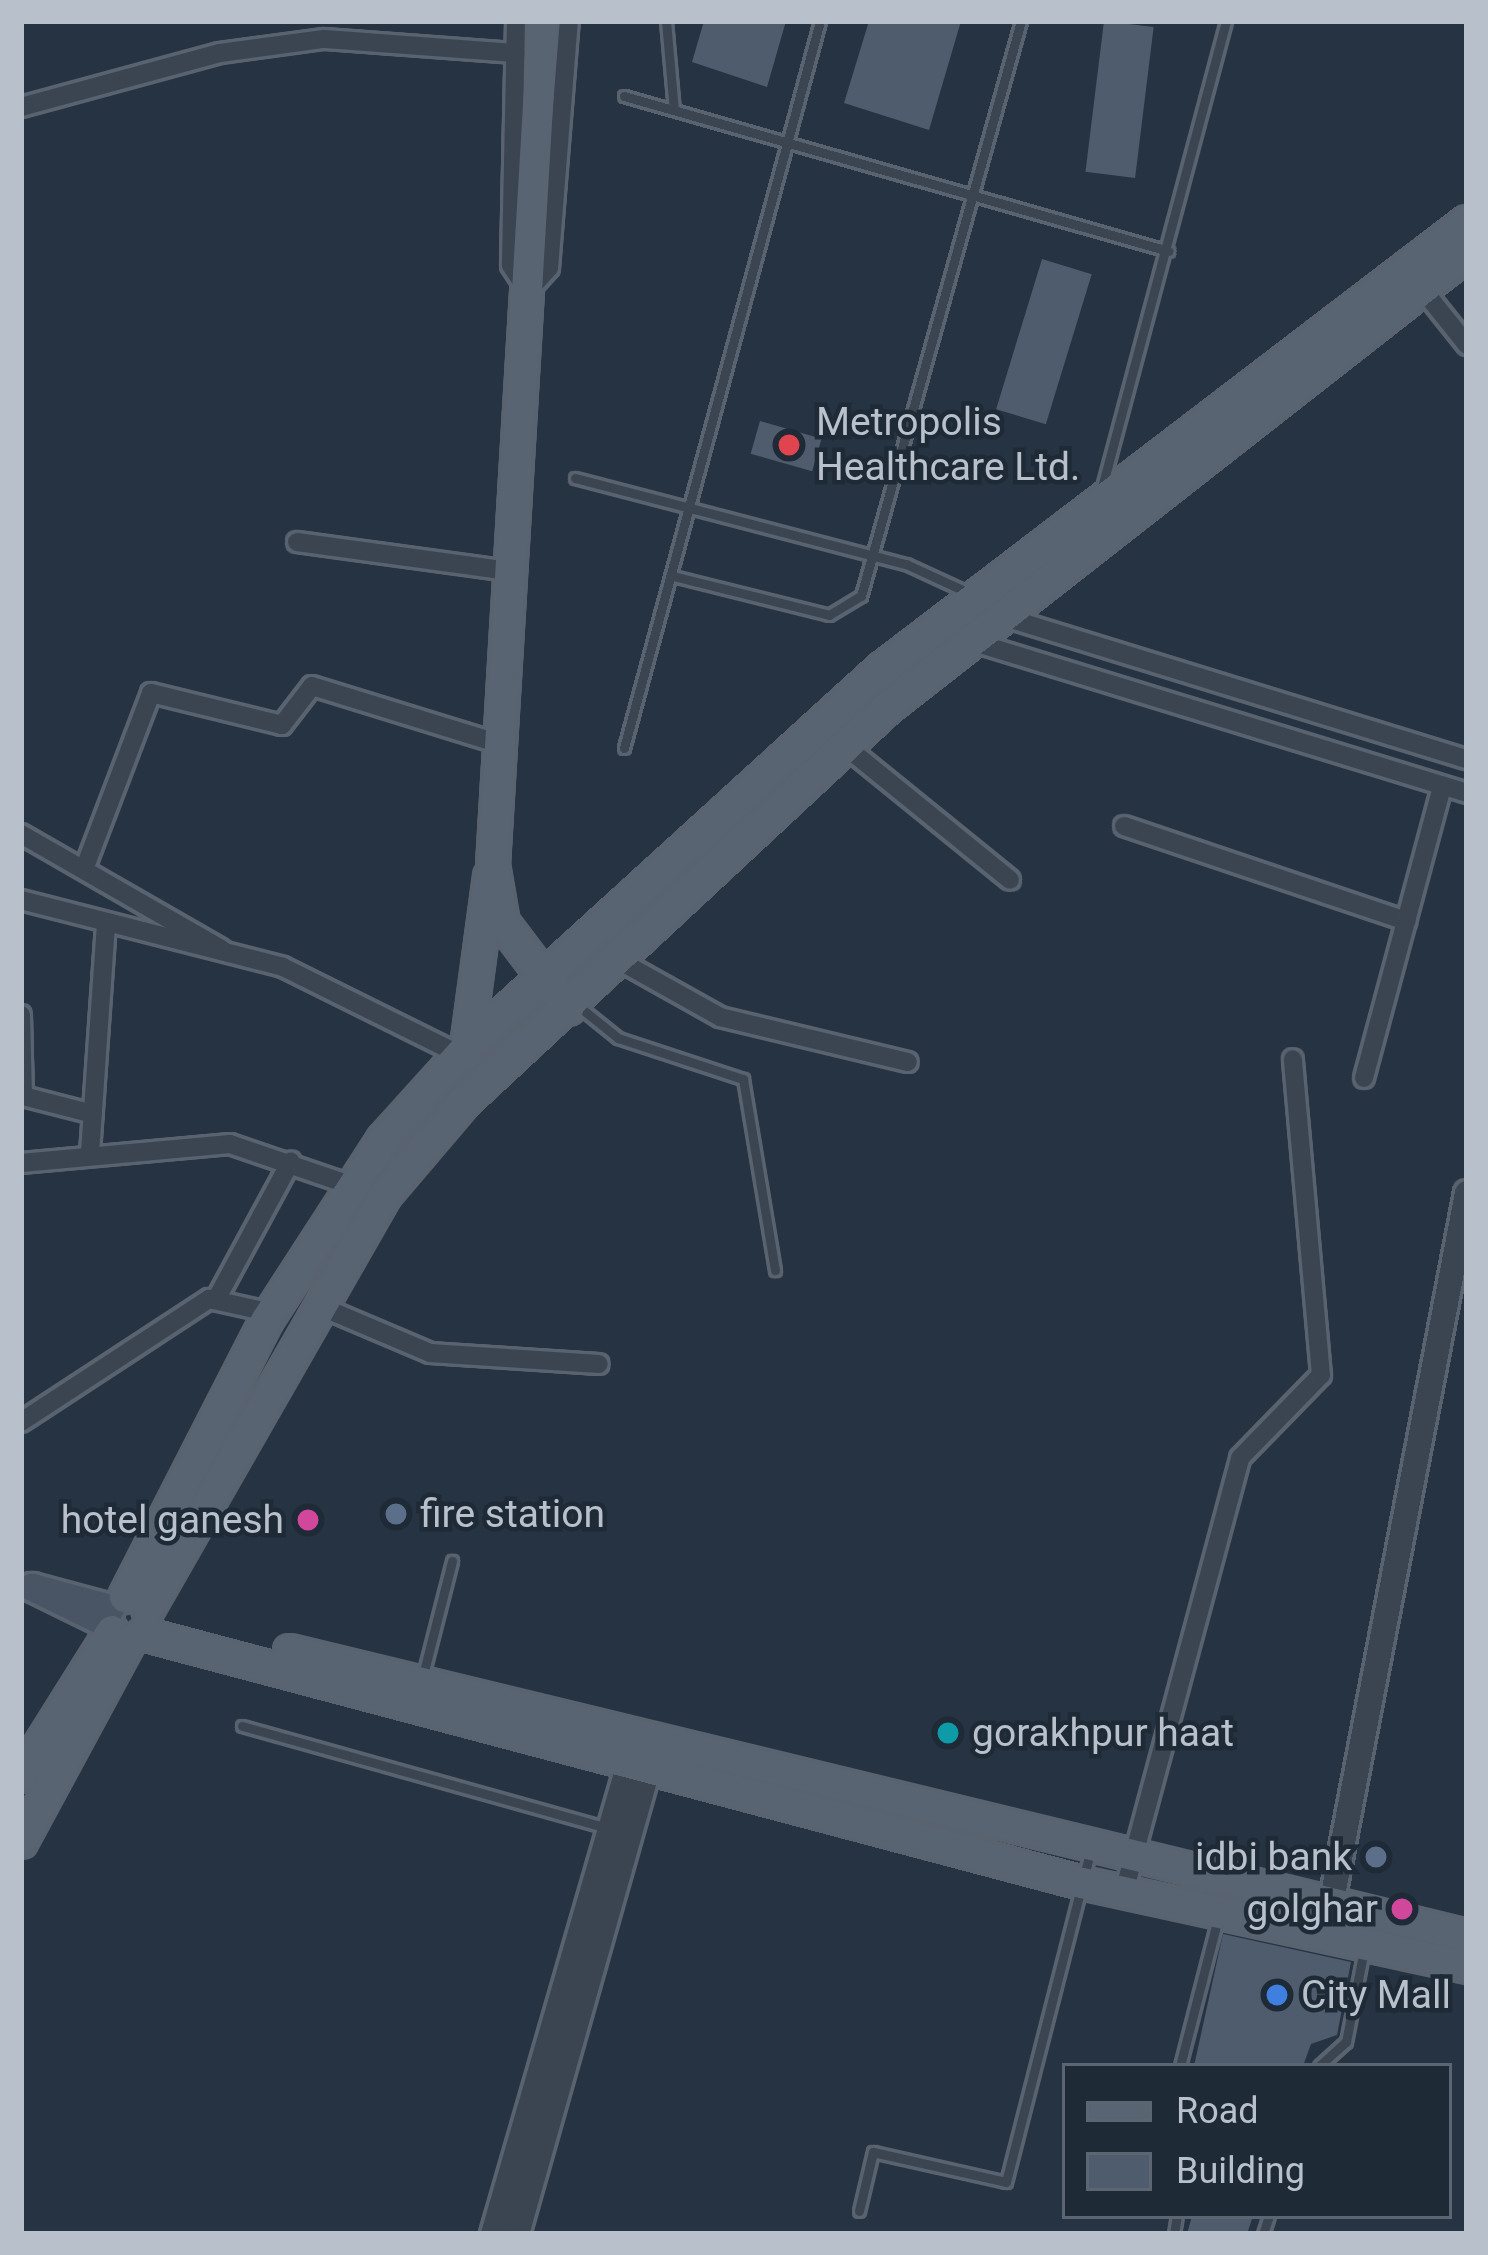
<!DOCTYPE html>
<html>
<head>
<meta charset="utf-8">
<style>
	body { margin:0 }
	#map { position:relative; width:1488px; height:2255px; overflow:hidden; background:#263342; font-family:Roboto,sans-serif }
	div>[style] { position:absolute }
	.building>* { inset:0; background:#4f5c6d; transform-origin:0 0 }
	.roads { filter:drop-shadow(3px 0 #59636f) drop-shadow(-3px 0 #59636f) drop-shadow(0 3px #59636f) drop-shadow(0 -3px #59636f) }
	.service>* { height:9px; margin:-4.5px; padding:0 4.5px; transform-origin:4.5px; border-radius:4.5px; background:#3b4552 }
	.minor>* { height:18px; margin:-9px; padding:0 9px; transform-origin:9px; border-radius:9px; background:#3b4552 }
	.tertiary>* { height:24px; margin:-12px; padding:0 12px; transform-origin:12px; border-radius:12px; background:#3b4552 }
	.secondary>* { height:27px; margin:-13.5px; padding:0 13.5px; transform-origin:13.5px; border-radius:13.5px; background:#495465 }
	.primary>* { height:30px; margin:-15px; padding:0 15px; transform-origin:15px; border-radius:15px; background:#596472 }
	.dots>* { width:33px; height:33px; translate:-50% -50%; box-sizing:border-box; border:6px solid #1f2a37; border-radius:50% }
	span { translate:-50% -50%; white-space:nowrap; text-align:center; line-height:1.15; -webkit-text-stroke:9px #1f2a37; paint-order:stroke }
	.poi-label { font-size:39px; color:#b8c0cc }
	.left { translate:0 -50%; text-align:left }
	.right { translate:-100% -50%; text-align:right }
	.frame { position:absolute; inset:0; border:24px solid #b8c0cc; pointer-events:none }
	.legend { position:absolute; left:1062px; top:2063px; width:390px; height:156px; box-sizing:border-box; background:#1f2a37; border:3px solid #5c6673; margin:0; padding:15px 21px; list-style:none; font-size:36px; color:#b8c0cc }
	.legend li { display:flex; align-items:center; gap:24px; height:60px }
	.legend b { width:60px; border:3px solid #5c6673 }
</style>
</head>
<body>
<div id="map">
	<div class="building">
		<i style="clip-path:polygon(704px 21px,786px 21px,767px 87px,692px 62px)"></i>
		<i style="clip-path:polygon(869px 21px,961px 21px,929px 130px,844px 103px)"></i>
		<i style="left:1104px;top:21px;width:50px;height:152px;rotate:7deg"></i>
		<i style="left:1042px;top:259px;width:52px;height:157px;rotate:17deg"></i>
		<i style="left:760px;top:421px;width:64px;height:34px;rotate:16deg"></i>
		<i style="clip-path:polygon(1223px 1934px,1351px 1962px,1337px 2035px,1311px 2044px,1303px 2066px,1194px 2066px)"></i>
		<i style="clip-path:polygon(1192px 2216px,1253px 2216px,1247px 2234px,1187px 2234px)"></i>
	</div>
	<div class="roads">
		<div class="service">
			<i style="left:666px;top:21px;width:89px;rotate:84.9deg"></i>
			<i style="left:624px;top:96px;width:566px;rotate:15.9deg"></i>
			<i style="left:575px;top:478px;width:342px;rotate:14.6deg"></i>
			<i style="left:906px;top:564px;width:69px;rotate:24.7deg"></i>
			<i style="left:1101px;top:491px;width:486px;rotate:-75.1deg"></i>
			<i style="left:673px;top:576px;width:161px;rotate:14deg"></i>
			<i style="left:829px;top:615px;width:37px;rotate:-31deg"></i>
			<i style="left:861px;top:596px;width:597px;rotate:-74.45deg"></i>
			<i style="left:624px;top:748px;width:753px;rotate:-74.91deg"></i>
			<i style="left:577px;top:1005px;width:53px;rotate:38.8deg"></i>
			<i style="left:618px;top:1038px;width:132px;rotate:18.2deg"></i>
			<i style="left:743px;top:1079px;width:194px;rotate:80.5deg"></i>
			<i style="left:422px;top:1679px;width:122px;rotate:-75.7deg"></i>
			<i style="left:242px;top:1726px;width:379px;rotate:15.6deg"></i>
			<i style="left:1180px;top:2066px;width:153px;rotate:-75.6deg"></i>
			<i style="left:1319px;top:2066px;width:36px;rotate:-42deg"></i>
			<i style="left:1346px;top:2042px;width:95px;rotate:-79deg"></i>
			<i style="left:859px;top:2211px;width:61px;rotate:-76.7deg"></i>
			<i style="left:873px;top:2152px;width:136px;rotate:12.7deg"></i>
			<i style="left:1006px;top:2182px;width:344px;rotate:-75.7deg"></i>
			<i style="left:1174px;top:2234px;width:18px;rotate:-81deg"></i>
			<i style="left:1263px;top:2234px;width:19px;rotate:-72deg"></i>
		</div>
		<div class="minor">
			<i style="left:516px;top:21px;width:244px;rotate:91.2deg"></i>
			<i style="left:511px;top:265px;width:31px;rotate:57deg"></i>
			<i style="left:528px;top:291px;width:31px;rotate:-48deg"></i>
			<i style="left:549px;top:268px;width:248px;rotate:-85.4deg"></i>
			<i style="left:21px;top:107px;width:206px;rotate:-15.2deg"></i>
			<i style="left:220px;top:53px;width:105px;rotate:-7.7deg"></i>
			<i style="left:324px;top:39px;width:192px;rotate:4.2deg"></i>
			<i style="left:1419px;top:285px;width:77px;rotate:51.3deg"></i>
			<i style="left:297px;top:542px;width:214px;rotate:7.8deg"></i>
			<i style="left:1001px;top:616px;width:487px;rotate:17.1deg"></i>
			<i style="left:967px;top:640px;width:523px;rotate:17.01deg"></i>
			<i style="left:846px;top:747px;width:211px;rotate:39deg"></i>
			<i style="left:1124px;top:826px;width:298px;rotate:18.6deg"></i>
			<i style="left:21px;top:834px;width:231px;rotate:29.9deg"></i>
			<i style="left:85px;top:867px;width:186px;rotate:-69.2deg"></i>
			<i style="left:151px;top:693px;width:135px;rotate:13.7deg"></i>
			<i style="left:282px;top:725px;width:49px;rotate:-52.4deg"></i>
			<i style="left:312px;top:686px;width:194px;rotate:17.1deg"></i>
			<i style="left:21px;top:900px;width:270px;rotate:14.3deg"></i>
			<i style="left:283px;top:967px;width:198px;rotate:26.4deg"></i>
			<i style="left:620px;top:961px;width:115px;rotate:29.2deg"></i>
			<i style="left:720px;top:1017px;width:193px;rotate:13.5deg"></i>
			<i style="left:21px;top:1015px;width:81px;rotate:88.6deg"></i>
			<i style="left:23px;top:1096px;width:72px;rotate:14.4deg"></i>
			<i style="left:1364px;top:1078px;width:302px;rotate:-75deg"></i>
			<i style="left:90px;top:1153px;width:231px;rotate:-86deg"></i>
			<i style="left:21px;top:1163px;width:210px;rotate:-5.2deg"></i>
			<i style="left:230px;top:1144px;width:130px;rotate:18.9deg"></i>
			<i style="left:218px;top:1296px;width:153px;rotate:-61.6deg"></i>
			<i style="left:317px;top:1305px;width:123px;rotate:23deg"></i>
			<i style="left:430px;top:1353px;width:169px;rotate:3.7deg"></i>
			<i style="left:21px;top:1422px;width:225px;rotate:-33.2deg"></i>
			<i style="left:209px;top:1299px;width:65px;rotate:12.5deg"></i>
			<i style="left:1124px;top:1892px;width:449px;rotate:-75deg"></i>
			<i style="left:1240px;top:1458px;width:116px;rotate:-45.7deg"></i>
			<i style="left:1321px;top:1375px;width:317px;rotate:-95.1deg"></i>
		</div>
		<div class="tertiary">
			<i style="left:1328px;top:1921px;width:741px;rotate:-79.19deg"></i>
			<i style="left:493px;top:2234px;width:508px;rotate:-73.88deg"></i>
			<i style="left:517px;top:2234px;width:501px;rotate:-74.24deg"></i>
		</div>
		<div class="secondary">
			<i style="left:108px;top:1624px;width:85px;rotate:-154deg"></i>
			<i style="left:32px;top:1587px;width:81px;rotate:15.1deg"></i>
		</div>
		<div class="primary">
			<i style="left:543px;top:21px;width:845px;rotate:93.39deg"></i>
			<i style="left:493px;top:865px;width:59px;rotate:80.2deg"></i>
			<i style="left:503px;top:923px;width:108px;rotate:52.9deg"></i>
			<i style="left:466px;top:1054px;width:179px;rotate:-82.3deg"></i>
			<i style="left:125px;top:1597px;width:310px;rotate:-62.9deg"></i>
			<i style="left:266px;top:1321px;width:216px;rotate:-57.1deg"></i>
			<i style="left:383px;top:1140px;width:124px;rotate:-47.9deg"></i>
			<i style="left:466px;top:1048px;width:563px;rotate:-42.34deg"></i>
			<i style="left:882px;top:669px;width:736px;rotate:-37.38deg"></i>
			<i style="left:148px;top:1609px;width:477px;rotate:-60.2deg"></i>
			<i style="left:385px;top:1195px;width:123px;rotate:-49.6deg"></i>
			<i style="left:465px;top:1101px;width:577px;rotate:-42.96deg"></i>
			<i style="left:887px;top:708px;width:737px;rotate:-38.05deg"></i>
			<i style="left:143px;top:1634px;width:971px;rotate:14.85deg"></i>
			<i style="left:1082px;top:1883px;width:394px;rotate:12.3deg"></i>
			<i style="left:290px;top:1651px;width:1211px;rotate:13.61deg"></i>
			<i style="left:21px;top:1776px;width:171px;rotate:-57.9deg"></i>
			<i style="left:21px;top:1842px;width:230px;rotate:-61.6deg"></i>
		</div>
	</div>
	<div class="dots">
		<i style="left:789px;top:445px;background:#e0444e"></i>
		<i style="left:396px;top:1514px;background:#5c6f8a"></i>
		<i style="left:308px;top:1520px;background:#d1479c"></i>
		<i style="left:948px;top:1733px;background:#0f9aa8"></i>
		<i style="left:1376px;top:1857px;background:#5c6f8a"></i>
		<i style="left:1402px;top:1909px;background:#d1479c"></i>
		<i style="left:1277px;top:1995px;background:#3f7fe0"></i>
	</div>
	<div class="poi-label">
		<span class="left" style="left:816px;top:445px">Metropolis<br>Healthcare Ltd.</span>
		<span class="left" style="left:420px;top:1514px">fire station</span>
		<span class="right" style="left:284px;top:1520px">hotel ganesh</span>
		<span class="left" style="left:972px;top:1733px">gorakhpur haat</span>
		<span class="right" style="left:1352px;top:1857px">idbi bank</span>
		<span class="right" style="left:1378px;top:1909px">golghar</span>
		<span class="left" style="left:1301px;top:1995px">City Mall</span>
	</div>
	<div class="frame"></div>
	<ul class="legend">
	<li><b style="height:15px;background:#596472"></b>Road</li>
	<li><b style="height:33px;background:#4f5c6d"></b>Building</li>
	</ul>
</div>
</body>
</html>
